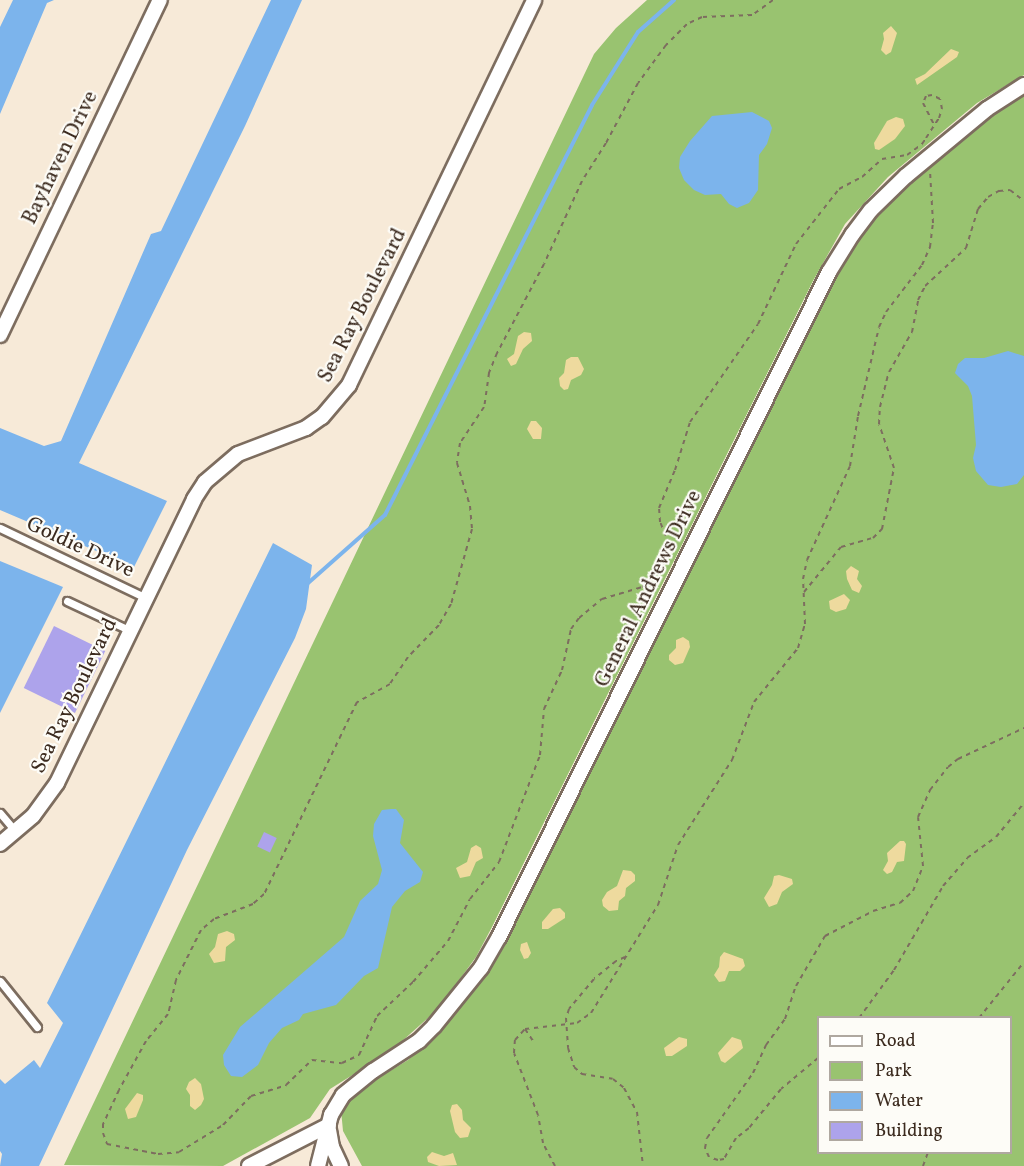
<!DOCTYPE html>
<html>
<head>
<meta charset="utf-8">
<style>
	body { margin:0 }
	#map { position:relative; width:1024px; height:1166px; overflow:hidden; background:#f7ead8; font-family:Vollkorn,serif }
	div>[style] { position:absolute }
	.green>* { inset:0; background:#99c370 }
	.sand>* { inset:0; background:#eeda9e }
	.water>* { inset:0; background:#7cb4ec }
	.stream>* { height:4px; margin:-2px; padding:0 2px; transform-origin:2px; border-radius:2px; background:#7cb4ec }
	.building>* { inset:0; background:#ada3eb; transform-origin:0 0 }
	.path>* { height:2px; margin-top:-1px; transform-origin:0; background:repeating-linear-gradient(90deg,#7d6d5f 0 4.5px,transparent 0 9px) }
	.roads { filter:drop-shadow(2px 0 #7d6d5f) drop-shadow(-2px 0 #7d6d5f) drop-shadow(0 2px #7d6d5f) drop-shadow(0 -2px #7d6d5f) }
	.lane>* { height:7px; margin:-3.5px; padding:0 3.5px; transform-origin:3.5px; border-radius:3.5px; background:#fff }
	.street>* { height:14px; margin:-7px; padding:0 7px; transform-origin:7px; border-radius:7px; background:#fff }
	span { translate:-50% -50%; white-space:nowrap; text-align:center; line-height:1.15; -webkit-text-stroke:4.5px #fdfcf7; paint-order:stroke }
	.street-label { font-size:21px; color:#3b2a1e }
	.legend { position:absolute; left:817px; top:1016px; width:195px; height:138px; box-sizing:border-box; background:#fdfcf7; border:2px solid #afa8a0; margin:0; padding:8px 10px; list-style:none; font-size:18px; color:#3b2a1e }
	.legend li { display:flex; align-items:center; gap:12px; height:30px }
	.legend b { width:30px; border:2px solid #afa8a0 }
</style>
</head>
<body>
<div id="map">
	<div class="green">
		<i style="clip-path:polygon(647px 0,1024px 0,1024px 75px,977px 103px,888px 177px,845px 224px,813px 281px,492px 927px,476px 957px,438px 1009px,391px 1051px,330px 1089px,310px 1118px,223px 1166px,64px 1165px,594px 54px,616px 28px)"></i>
		<i style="clip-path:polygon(evenodd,1024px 92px,1024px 1166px,362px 1166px,343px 1131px,341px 1110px,362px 1088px,408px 1060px,433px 1038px,455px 1015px,493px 964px,844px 258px,857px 238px,896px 194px,992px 114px,1024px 92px,818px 1018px,1010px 1018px,1010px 1152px,818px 1152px,818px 1018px)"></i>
	</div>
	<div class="sand">
		<i style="clip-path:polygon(891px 26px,897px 33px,891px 52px,886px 55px,881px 50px,884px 39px,883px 33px)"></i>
		<i style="clip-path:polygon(951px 49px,959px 52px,957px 57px,917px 85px,915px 79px,925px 74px)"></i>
		<i style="clip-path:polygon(896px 117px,903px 119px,905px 126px,895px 139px,879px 150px,875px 149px,874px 143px,887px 121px)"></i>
		<i style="clip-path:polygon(524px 332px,531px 333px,532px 341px,523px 349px,516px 364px,511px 366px,507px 359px,514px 354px,518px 336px)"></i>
		<i style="clip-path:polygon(571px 357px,578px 357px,584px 369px,581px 375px,571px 380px,568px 389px,564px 390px,560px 386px,559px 378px,564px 373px,566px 360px)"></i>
		<i style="clip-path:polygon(531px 421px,536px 421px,542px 428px,541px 439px,533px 439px,527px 429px)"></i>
		<i style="clip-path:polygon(851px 566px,859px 571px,857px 579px,862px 586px,859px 593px,852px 590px,847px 579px,846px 571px)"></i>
		<i style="clip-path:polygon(844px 594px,850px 600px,846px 609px,836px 612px,830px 609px,829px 601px)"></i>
		<i style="clip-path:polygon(683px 637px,689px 641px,690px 647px,683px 663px,675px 665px,669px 660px,669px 655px,676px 648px,676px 640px)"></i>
		<i style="clip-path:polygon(900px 841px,904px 841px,906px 844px,904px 861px,897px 862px,892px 872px,887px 874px,883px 870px,888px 861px,887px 853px)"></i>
		<i style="clip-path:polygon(476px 845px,481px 848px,483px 858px,476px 862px,470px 876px,460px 878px,456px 868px,467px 862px,471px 848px)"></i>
		<i style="clip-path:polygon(623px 870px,631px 871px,635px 875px,635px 881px,626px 888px,625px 896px,619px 901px,618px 910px,609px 911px,603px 906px,602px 900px,607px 892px,617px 886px)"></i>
		<i style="clip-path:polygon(779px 875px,792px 879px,793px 884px,782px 892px,777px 904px,769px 907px,764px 898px,772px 885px,774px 876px)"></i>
		<i style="clip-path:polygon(560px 908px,565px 913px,565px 918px,548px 929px,542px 929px,542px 922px,553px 909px)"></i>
		<i style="clip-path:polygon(227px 931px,234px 934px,235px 940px,226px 947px,225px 961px,214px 963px,209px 954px,215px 947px,218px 934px)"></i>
		<i style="clip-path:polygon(527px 942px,531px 953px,528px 958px,524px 959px,520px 950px,521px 944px)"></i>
		<i style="clip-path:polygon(724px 952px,743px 959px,745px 966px,740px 971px,729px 971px,725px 981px,719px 982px,714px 975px,719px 967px,720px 957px)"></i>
		<i style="clip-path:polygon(679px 1037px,687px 1039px,687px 1046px,672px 1056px,666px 1056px,664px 1048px)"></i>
		<i style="clip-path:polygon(732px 1037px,741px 1040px,743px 1048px,725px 1063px,721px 1061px,718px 1053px)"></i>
		<i style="clip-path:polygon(195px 1078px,201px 1084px,204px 1099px,201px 1105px,195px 1110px,190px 1106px,190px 1095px,186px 1089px,189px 1082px)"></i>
		<i style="clip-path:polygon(137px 1093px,143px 1095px,143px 1100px,136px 1117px,128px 1119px,125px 1109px)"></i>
		<i style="clip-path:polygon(457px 1104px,462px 1110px,463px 1120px,471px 1128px,468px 1137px,460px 1138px,455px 1132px,450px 1111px,452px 1105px)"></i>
		<i style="clip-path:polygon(432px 1152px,444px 1156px,453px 1153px,457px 1165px,439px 1166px,428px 1162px,427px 1157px)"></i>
	</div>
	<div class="water">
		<i style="clip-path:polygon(13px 0,54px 0,47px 3px,0 114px,0 27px)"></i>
		<i style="clip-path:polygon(271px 0,302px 0,245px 126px,79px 463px,167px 501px,134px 567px,0 510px,0 428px,44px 446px,61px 441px,151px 234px,161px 231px)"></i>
		<i style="clip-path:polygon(752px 112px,769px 121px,772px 128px,767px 144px,759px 155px,758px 190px,749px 203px,737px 208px,729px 204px,721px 194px,705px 195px,694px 190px,684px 180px,679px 168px,680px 157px,690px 141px,712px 116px)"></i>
		<i style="clip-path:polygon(1008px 351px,1024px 356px,1024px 475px,1017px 484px,1001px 487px,988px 485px,976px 471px,973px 458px,976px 445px,972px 396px,968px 386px,955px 373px,958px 364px,965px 358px,984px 358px)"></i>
		<i style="clip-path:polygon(273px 543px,312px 565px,306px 609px,295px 638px,187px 850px,39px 1166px,0 1166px,2px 1154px,0 1151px,0 1079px,5px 1084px,34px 1060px,40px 1068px,63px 1023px,47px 1003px)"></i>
		<i style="clip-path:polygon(0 561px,63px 587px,0 713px)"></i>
		<i style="clip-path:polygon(391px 809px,396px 809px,404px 820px,400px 843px,423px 872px,420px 882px,405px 891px,392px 907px,378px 968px,364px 976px,336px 1005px,303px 1014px,299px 1020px,282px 1028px,269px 1043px,258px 1065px,242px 1077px,231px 1076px,224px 1065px,223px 1055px,240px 1027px,344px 937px,360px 901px,378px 884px,382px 870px,373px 836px,374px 824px,382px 810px)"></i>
	</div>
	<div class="stream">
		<i style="left:307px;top:584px;width:104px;rotate:-41.5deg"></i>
		<i style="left:385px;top:515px;width:459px;rotate:-63.2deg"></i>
		<i style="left:592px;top:105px;width:86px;rotate:-57.8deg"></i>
		<i style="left:638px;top:32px;width:48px;rotate:-41.6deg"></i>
	</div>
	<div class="building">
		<i style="left:54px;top:626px;width:57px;height:69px;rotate:26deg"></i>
		<i style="left:264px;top:832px;width:14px;height:16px;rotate:25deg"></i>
	</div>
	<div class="path">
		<i style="left:773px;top:0;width:26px;rotate:144deg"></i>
		<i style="left:752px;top:15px;width:50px;rotate:177.7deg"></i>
		<i style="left:702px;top:17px;width:17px;rotate:155deg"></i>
		<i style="left:687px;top:24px;width:30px;rotate:135deg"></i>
		<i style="left:666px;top:45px;width:47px;rotate:126.4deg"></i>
		<i style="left:638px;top:83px;width:68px;rotate:118.1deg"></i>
		<i style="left:606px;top:143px;width:45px;rotate:122.3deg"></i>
		<i style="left:582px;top:181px;width:91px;rotate:114.6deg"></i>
		<i style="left:544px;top:264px;width:101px;rotate:117.8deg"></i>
		<i style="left:497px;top:353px;width:22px;rotate:112deg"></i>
		<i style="left:489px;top:373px;width:34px;rotate:98deg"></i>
		<i style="left:484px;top:407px;width:43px;rotate:123.7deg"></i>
		<i style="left:460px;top:443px;width:20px;rotate:99deg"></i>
		<i style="left:457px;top:463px;width:45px;rotate:73.2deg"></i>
		<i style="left:470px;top:506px;width:23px;rotate:85deg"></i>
		<i style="left:472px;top:529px;width:78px;rotate:105.6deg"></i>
		<i style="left:451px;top:604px;width:24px;rotate:120deg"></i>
		<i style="left:439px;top:625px;width:45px;rotate:134.1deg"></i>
		<i style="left:408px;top:657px;width:32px;rotate:124deg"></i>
		<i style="left:390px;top:684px;width:38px;rotate:151deg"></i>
		<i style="left:357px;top:702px;width:213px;rotate:115.8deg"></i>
		<i style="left:264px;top:894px;width:15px;rotate:138deg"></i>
		<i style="left:253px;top:904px;width:42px;rotate:159deg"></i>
		<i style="left:214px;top:919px;width:17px;rotate:140deg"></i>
		<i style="left:201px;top:930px;width:56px;rotate:116.6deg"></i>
		<i style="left:176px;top:980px;width:35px;rotate:103deg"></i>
		<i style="left:168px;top:1014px;width:35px;rotate:129deg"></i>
		<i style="left:146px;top:1041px;width:56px;rotate:118.9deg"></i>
		<i style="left:119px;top:1090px;width:38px;rotate:115deg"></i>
		<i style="left:103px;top:1124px;width:9px;rotate:90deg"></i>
		<i style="left:103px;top:1133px;width:12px;rotate:70deg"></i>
		<i style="left:107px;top:1144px;width:52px;rotate:11.1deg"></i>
		<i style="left:158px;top:1154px;width:21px;rotate:-5deg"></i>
		<i style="left:179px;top:1152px;width:52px;rotate:-31.5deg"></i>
		<i style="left:223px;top:1125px;width:40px;rotate:-46deg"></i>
		<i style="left:251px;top:1096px;width:37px;rotate:-17deg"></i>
		<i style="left:286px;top:1085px;width:36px;rotate:-44deg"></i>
		<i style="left:312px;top:1060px;width:30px;rotate:6deg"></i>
		<i style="left:342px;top:1063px;width:19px;rotate:-25deg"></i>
		<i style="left:359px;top:1055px;width:43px;rotate:-65.2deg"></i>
		<i style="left:377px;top:1016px;width:50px;rotate:-43.4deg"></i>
		<i style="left:413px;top:982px;width:54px;rotate:-49.5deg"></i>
		<i style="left:448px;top:941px;width:47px;rotate:-62.4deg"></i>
		<i style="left:470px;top:899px;width:47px;rotate:-51.9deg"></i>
		<i style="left:499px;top:862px;width:115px;rotate:-69deg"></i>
		<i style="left:540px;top:755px;width:46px;rotate:-85deg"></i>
		<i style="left:544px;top:709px;width:43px;rotate:-65.2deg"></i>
		<i style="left:562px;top:670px;width:42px;rotate:-77.6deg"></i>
		<i style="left:571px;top:629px;width:14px;rotate:-54deg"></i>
		<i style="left:579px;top:618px;width:30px;rotate:-40deg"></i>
		<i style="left:602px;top:599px;width:42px;rotate:-16.7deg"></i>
		<i style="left:642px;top:587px;width:12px;rotate:-35deg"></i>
		<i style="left:652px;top:580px;width:25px;rotate:-53deg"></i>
		<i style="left:667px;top:560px;width:16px;rotate:-83deg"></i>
		<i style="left:669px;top:544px;width:24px;rotate:-112deg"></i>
		<i style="left:660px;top:522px;width:14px;rotate:-94deg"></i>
		<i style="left:659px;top:508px;width:41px;rotate:-67.2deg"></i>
		<i style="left:675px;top:470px;width:50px;rotate:-72.6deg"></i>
		<i style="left:690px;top:422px;width:119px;rotate:-55.2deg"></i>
		<i style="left:758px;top:324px;width:89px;rotate:-64.6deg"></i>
		<i style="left:796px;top:244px;width:70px;rotate:-52deg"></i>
		<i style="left:839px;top:189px;width:26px;rotate:-28deg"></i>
		<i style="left:862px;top:177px;width:27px;rotate:-42deg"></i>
		<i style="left:882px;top:159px;width:25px;rotate:-9deg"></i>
		<i style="left:907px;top:155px;width:19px;rotate:-36deg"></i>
		<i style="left:922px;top:144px;width:7px;rotate:-56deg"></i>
		<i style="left:926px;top:138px;width:24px;rotate:-57deg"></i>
		<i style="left:939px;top:118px;width:9px;rotate:-72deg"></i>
		<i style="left:942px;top:109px;width:10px;rotate:-101deg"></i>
		<i style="left:940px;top:99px;width:9px;rotate:-153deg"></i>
		<i style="left:932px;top:95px;width:6px;rotate:171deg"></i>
		<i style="left:926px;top:96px;width:8px;rotate:113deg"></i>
		<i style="left:923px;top:103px;width:25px;rotate:63deg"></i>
		<i style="left:804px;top:592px;width:58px;rotate:-50.6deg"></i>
		<i style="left:841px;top:547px;width:33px;rotate:-16deg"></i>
		<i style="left:873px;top:538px;width:13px;rotate:-45deg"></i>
		<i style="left:882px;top:529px;width:62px;rotate:-78.9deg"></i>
		<i style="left:894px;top:468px;width:46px;rotate:-108.8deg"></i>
		<i style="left:879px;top:424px;width:17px;rotate:-87deg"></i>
		<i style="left:880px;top:407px;width:36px;rotate:-76deg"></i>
		<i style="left:889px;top:372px;width:46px;rotate:-60.1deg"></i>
		<i style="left:912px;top:332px;width:33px;rotate:-79deg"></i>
		<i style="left:918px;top:300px;width:16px;rotate:-63deg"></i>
		<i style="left:925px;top:286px;width:56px;rotate:-42.8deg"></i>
		<i style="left:966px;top:248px;width:41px;rotate:-72.9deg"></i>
		<i style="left:978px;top:209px;width:16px;rotate:-50deg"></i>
		<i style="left:988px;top:197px;width:13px;rotate:-29deg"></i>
		<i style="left:999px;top:191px;width:11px;rotate:-5deg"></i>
		<i style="left:1010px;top:190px;width:18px;rotate:38deg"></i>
		<i style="left:625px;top:957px;width:10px;rotate:156deg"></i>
		<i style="left:616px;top:961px;width:28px;rotate:141deg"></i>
		<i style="left:594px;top:979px;width:39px;rotate:130deg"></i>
		<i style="left:569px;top:1009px;width:9px;rotate:108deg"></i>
		<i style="left:566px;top:1018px;width:30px;rotate:86deg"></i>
		<i style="left:568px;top:1048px;width:20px;rotate:72deg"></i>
		<i style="left:574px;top:1067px;width:11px;rotate:41deg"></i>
		<i style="left:582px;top:1074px;width:31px;rotate:9deg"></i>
		<i style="left:613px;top:1079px;width:14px;rotate:39deg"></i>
		<i style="left:624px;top:1088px;width:27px;rotate:62deg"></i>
		<i style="left:637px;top:1112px;width:54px;rotate:83.7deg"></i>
		<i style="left:859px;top:1018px;width:59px;rotate:-53.9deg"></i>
		<i style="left:894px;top:970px;width:97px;rotate:-59.7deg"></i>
		<i style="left:943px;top:886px;width:37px;rotate:-49deg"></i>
		<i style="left:967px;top:858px;width:36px;rotate:-36deg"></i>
		<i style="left:996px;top:837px;width:44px;rotate:-50.5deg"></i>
		<i style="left:979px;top:1018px;width:72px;rotate:-51.2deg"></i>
		<i style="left:525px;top:1029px;width:14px;rotate:56deg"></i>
		<i style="left:818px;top:1058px;width:48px;rotate:140deg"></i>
		<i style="left:781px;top:1089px;width:50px;rotate:129.4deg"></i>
		<i style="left:749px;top:1128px;width:16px;rotate:142deg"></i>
		<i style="left:736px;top:1138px;width:24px;rotate:120deg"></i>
		<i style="left:724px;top:1159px;width:6px;rotate:171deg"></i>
		<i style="left:718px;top:1160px;width:9px;rotate:-162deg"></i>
		<i style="left:709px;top:1157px;width:10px;rotate:-114deg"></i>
		<i style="left:705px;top:1148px;width:10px;rotate:-79deg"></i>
		<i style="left:707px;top:1138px;width:80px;rotate:-54.7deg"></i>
		<i style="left:753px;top:1073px;width:31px;rotate:-65deg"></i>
		<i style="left:766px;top:1045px;width:32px;rotate:-54deg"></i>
		<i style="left:785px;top:1019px;width:35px;rotate:-72deg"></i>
		<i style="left:796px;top:986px;width:58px;rotate:-59.9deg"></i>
		<i style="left:825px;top:936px;width:54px;rotate:-27.5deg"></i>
		<i style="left:873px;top:911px;width:28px;rotate:-17deg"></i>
		<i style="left:900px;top:903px;width:18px;rotate:-43deg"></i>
		<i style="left:913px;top:891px;width:27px;rotate:-68deg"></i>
		<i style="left:923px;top:866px;width:49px;rotate:-95.8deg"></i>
		<i style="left:918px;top:817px;width:30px;rotate:-66deg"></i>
		<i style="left:930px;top:790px;width:29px;rotate:-52deg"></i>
		<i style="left:948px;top:767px;width:13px;rotate:-39deg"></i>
		<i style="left:958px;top:759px;width:73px;rotate:-25.2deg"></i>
		<i style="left:555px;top:1166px;width:26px;rotate:-118deg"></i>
		<i style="left:543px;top:1143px;width:28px;rotate:-100deg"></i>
		<i style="left:538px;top:1115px;width:66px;rotate:-111.2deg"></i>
		<i style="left:514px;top:1053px;width:13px;rotate:-86deg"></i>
		<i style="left:515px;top:1040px;width:15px;rotate:-48deg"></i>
		<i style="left:525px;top:1029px;width:52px;rotate:-6.6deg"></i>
		<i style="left:577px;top:1023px;width:17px;rotate:-36deg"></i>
		<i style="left:591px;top:1013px;width:127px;rotate:-58.2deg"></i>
		<i style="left:658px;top:905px;width:63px;rotate:-71.6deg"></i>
		<i style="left:678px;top:845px;width:101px;rotate:-57.6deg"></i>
		<i style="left:732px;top:760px;width:62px;rotate:-69.2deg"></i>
		<i style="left:754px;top:702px;width:70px;rotate:-50.8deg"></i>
		<i style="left:798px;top:648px;width:25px;rotate:-74deg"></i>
		<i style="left:805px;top:624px;width:45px;rotate:-92.5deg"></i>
		<i style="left:803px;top:579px;width:19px;rotate:-78deg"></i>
		<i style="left:807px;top:560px;width:103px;rotate:-65.4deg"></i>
		<i style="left:850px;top:466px;width:51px;rotate:-80.9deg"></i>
		<i style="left:858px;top:416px;width:91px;rotate:-76.7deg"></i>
		<i style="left:879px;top:327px;width:17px;rotate:-65deg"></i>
		<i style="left:886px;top:312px;width:59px;rotate:-52.5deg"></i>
		<i style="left:922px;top:265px;width:20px;rotate:-66deg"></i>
		<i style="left:930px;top:247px;width:24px;rotate:-83deg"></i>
		<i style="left:933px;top:223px;width:52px;rotate:-93.3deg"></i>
		<i style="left:923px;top:1166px;width:15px;rotate:-70deg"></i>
	</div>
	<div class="roads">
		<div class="lane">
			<i style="left:0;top:528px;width:162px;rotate:25.6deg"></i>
			<i style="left:67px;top:601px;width:71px;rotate:25.1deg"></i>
			<i style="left:0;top:813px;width:23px;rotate:50deg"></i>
			<i style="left:0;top:981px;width:59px;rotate:51.2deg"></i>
		</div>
		<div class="street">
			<i style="left:0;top:335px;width:371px;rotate:-64.5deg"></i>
			<i style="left:0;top:844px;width:43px;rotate:-40.3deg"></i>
			<i style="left:33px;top:816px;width:41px;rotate:-54deg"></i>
			<i style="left:57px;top:783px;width:315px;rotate:-64.2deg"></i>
			<i style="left:194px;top:499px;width:20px;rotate:-57deg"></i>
			<i style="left:205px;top:482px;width:43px;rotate:-40.3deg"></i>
			<i style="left:238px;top:454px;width:73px;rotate:-20.9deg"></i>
			<i style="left:306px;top:428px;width:19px;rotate:-35deg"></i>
			<i style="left:322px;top:417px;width:42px;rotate:-49.8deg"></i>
			<i style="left:349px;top:385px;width:427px;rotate:-64.3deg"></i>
			<i style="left:329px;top:1130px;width:17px;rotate:80deg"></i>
			<i style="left:332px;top:1147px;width:21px;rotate:65deg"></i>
			<i style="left:249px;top:1166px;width:90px;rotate:-27.1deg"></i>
			<i style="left:318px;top:1166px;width:53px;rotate:-75.7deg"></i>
			<i style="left:331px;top:1115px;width:23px;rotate:-59deg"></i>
			<i style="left:343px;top:1095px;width:38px;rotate:-39deg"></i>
			<i style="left:373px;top:1071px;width:55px;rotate:-33.1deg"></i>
			<i style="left:419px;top:1041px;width:21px;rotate:-45deg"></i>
			<i style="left:434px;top:1026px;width:75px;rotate:-51deg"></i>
			<i style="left:481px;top:968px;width:36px;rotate:-60deg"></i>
			<i style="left:499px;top:937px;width:742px;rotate:-63.61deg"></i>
			<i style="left:829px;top:272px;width:44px;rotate:-58.1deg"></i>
			<i style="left:852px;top:235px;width:31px;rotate:-53deg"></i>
			<i style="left:871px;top:210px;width:49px;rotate:-44.2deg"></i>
			<i style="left:906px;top:176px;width:105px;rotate:-39.6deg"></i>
			<i style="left:987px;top:109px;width:44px;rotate:-33deg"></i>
		</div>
	</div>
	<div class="street-label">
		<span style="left:61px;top:158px;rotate:-64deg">Bayhaven Drive</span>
		<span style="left:363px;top:306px;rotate:-63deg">Sea Ray Boulevard</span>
		<span style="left:80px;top:548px;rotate:25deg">Goldie Drive</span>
		<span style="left:649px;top:589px;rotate:-64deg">General Andrews Drive</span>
		<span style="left:75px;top:696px;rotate:-64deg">Sea Ray Boulevard</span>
	</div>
	<ul class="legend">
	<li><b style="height:8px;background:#fff"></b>Road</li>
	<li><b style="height:16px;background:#99c370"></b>Park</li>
	<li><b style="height:16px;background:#7cb4ec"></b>Water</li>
	<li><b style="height:16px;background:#ada3eb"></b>Building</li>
	</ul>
</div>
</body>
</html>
